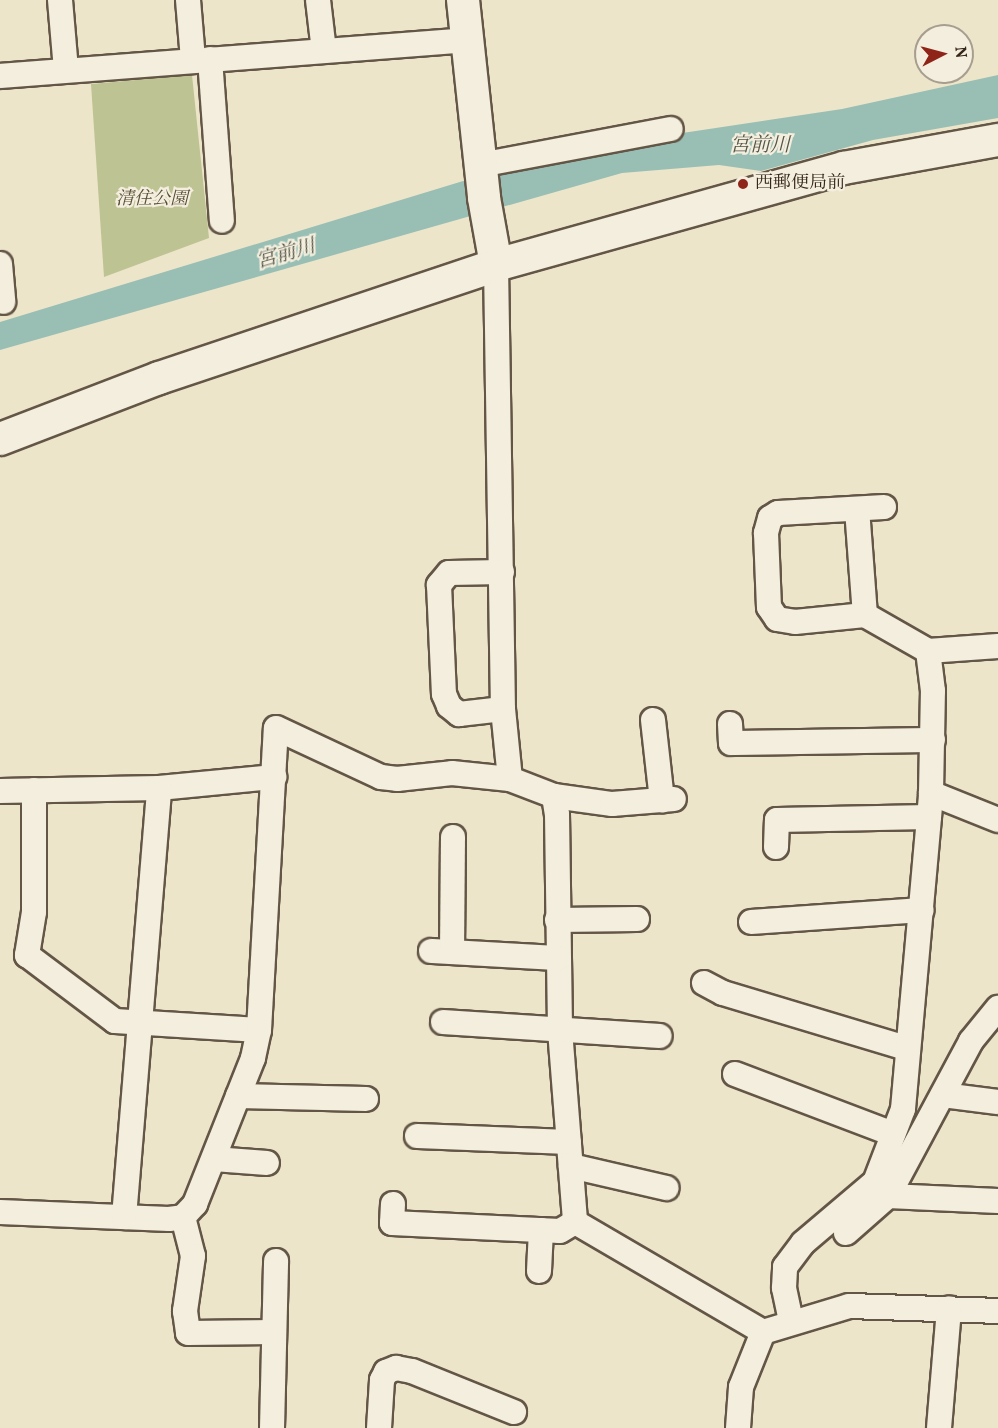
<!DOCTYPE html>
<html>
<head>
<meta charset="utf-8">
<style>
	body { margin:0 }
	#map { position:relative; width:998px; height:1428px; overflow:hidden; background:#ede5ca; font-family:Vollkorn,"Noto Serif JP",serif }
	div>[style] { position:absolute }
	.green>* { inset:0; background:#bec393 }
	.water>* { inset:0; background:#99bfb5 }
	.roads { filter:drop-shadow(2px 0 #645646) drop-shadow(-2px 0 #645646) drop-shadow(0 2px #645646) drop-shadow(0 -2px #645646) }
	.minor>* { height:24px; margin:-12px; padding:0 12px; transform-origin:12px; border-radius:12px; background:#f3eedd }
	.tertiary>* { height:32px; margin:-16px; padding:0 16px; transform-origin:16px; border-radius:16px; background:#f3eedd }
	.dots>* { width:16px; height:16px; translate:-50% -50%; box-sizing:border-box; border:3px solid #f3eedd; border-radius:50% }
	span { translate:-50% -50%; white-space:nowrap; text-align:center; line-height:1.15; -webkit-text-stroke:4.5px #f3eedd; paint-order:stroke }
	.poi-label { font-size:18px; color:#36271a }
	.left { translate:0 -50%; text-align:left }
	.park-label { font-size:18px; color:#584e38; font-style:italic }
	.water-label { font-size:20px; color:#545548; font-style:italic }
	.north { position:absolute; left:914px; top:24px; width:60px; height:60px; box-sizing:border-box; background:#f3eedd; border:2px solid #a79e8f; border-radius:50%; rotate:84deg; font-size:16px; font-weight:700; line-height:24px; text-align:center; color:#36271a }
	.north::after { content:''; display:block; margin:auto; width:21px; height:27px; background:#8f2418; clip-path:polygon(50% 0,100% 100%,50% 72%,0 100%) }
</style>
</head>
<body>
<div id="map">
	<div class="green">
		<i style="clip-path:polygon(192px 75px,209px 238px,104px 277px,91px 84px)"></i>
	</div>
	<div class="water">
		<i style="clip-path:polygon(998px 75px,998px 118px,873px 140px,761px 171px,719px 165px,622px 173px,0 350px,0 322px,509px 167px,609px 144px,842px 109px)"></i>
	</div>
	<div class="roads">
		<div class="minor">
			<i style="left:60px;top:0;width:70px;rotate:85.1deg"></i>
			<i style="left:188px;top:0;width:60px;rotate:85.2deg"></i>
			<i style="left:318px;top:0;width:51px;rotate:83.3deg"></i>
			<i style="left:210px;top:59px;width:162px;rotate:85.8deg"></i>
			<i style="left:0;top:76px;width:468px;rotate:-4.4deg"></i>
			<i style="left:480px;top:165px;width:194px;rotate:-10.7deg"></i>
			<i style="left:0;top:264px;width:38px;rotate:85deg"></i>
			<i style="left:496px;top:265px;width:444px;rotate:89.1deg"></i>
			<i style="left:503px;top:709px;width:70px;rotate:84.3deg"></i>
			<i style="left:510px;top:779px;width:47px;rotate:21.1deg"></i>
			<i style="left:554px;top:796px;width:18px;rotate:81deg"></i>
			<i style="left:557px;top:814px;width:216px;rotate:89.2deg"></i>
			<i style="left:560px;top:1030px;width:193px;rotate:85.5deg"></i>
			<i style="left:575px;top:1222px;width:218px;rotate:30.3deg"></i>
			<i style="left:884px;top:507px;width:106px;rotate:176.8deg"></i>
			<i style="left:778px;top:513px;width:9px;rotate:148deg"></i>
			<i style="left:770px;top:518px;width:16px;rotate:105deg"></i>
			<i style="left:766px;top:533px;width:74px;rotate:87.7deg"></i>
			<i style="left:769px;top:607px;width:14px;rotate:56deg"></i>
			<i style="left:777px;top:619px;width:18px;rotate:9deg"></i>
			<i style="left:795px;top:622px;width:70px;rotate:-5.7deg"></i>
			<i style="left:865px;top:615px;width:73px;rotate:29.7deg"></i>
			<i style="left:928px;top:651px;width:70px;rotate:-4.1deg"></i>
			<i style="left:857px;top:509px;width:106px;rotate:85.7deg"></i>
			<i style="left:502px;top:572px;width:53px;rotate:178.9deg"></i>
			<i style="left:449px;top:573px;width:16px;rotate:130deg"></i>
			<i style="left:439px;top:585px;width:109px;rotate:87.4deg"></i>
			<i style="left:444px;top:694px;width:13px;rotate:67deg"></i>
			<i style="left:449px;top:706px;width:13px;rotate:39deg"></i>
			<i style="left:459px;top:714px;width:44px;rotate:-6.5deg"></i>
			<i style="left:653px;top:720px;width:81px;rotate:83.6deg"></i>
			<i style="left:730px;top:724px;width:19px;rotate:87deg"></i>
			<i style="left:731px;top:743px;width:202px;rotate:-0.9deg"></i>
			<i style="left:34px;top:790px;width:122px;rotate:90deg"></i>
			<i style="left:34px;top:912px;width:44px;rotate:99.2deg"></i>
			<i style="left:27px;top:955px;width:110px;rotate:36.9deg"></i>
			<i style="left:115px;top:1021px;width:144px;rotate:3.6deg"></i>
			<i style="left:0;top:791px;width:159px;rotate:-1.1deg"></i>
			<i style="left:159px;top:788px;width:116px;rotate:-5.5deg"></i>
			<i style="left:931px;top:793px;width:72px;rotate:21.9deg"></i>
			<i style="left:554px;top:796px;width:59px;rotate:7.9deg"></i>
			<i style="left:612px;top:804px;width:62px;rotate:-4.6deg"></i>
			<i style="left:776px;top:847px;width:27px;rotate:-88deg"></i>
			<i style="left:777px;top:820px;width:152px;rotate:-1.1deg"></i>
			<i style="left:557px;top:920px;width:80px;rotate:-0.7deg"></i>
			<i style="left:751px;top:922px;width:171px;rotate:-4deg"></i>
			<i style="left:431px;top:951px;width:127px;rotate:3.2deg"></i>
			<i style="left:452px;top:952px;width:115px;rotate:-89.5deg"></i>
			<i style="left:704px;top:983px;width:21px;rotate:28deg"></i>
			<i style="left:723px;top:993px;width:191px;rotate:16.7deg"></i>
			<i style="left:443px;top:1022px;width:217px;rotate:3.7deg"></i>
			<i style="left:735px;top:1074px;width:169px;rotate:20.8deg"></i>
			<i style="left:943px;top:1095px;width:55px;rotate:7.3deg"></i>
			<i style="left:238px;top:1096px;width:128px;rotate:1.3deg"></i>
			<i style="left:417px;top:1136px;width:152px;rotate:2.3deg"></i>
			<i style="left:214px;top:1159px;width:53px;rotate:4.3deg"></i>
			<i style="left:571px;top:1166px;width:98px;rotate:13deg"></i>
			<i style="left:888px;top:1196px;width:110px;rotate:2.6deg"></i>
			<i style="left:393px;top:1204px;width:19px;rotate:93deg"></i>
			<i style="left:392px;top:1223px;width:168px;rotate:2.7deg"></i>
			<i style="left:560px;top:1231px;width:17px;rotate:-31deg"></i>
			<i style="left:0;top:1212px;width:169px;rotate:2.4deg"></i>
			<i style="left:169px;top:1219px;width:14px;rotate:-8deg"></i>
			<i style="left:183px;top:1217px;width:18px;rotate:-47deg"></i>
			<i style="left:195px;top:1204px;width:157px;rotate:-68.3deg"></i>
			<i style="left:253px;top:1058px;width:29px;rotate:-78deg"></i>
			<i style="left:259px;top:1030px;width:302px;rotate:-86.8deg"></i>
			<i style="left:276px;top:728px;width:116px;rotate:25deg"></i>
			<i style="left:381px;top:777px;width:16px;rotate:7deg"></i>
			<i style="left:397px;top:779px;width:55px;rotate:-6.2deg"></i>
			<i style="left:452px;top:773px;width:58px;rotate:5.9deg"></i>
			<i style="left:124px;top:1217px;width:430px;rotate:-85.3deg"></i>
			<i style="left:183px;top:1217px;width:40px;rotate:75.6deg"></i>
			<i style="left:193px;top:1256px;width:56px;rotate:98.3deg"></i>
			<i style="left:185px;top:1311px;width:22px;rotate:82deg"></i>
			<i style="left:188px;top:1333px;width:86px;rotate:-0.7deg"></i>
			<i style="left:846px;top:1233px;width:56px;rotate:-41.4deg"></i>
			<i style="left:888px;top:1196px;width:176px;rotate:-61.8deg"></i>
			<i style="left:971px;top:1041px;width:43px;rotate:-50.7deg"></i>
			<i style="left:539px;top:1271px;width:41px;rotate:-87.2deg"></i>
			<i style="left:791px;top:1321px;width:34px;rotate:-102deg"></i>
			<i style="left:784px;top:1288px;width:21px;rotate:-87deg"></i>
			<i style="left:785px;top:1267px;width:30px;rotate:-53deg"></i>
			<i style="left:803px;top:1243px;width:94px;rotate:-40.3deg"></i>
			<i style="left:875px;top:1182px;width:78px;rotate:-69deg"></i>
			<i style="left:903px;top:1109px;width:317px;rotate:-84.9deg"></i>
			<i style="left:931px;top:793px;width:102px;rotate:-88.9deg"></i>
			<i style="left:933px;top:691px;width:40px;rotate:-97.1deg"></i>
			<i style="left:272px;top:1428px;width:167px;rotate:-88.6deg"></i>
			<i style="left:379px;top:1428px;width:48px;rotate:-86.4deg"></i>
			<i style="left:382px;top:1380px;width:9px;rotate:-63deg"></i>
			<i style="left:386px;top:1372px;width:11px;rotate:-22deg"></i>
			<i style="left:396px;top:1368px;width:16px;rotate:11deg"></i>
			<i style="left:412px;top:1371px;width:110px;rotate:21.9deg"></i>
			<i style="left:738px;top:1428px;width:41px;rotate:-85.8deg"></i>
			<i style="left:741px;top:1387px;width:59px;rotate:-68.2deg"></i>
			<i style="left:763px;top:1332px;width:90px;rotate:-16.8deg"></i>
			<i style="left:849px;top:1306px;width:149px;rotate:1.9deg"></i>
			<i style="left:939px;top:1428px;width:120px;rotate:-85.2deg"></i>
		</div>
		<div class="tertiary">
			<i style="left:463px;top:0;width:199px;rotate:83.9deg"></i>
			<i style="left:484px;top:198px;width:68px;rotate:79.8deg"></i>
			<i style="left:0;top:439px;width:170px;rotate:-21deg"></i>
			<i style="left:159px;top:378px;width:355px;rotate:-18.5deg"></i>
			<i style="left:496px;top:265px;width:361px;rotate:-15.6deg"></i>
			<i style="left:844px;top:168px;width:157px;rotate:-10.3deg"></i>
		</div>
	</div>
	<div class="dots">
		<i style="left:743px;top:184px;background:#8f2418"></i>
	</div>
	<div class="poi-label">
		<span class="left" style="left:755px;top:184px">西郵便局前</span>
	</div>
	<div class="park-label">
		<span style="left:152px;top:200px">清住公園</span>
	</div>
	<div class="water-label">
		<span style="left:760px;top:146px">宮前川</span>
		<span style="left:286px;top:255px;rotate:-16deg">宮前川</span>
	</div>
	<div class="north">N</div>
</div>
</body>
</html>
